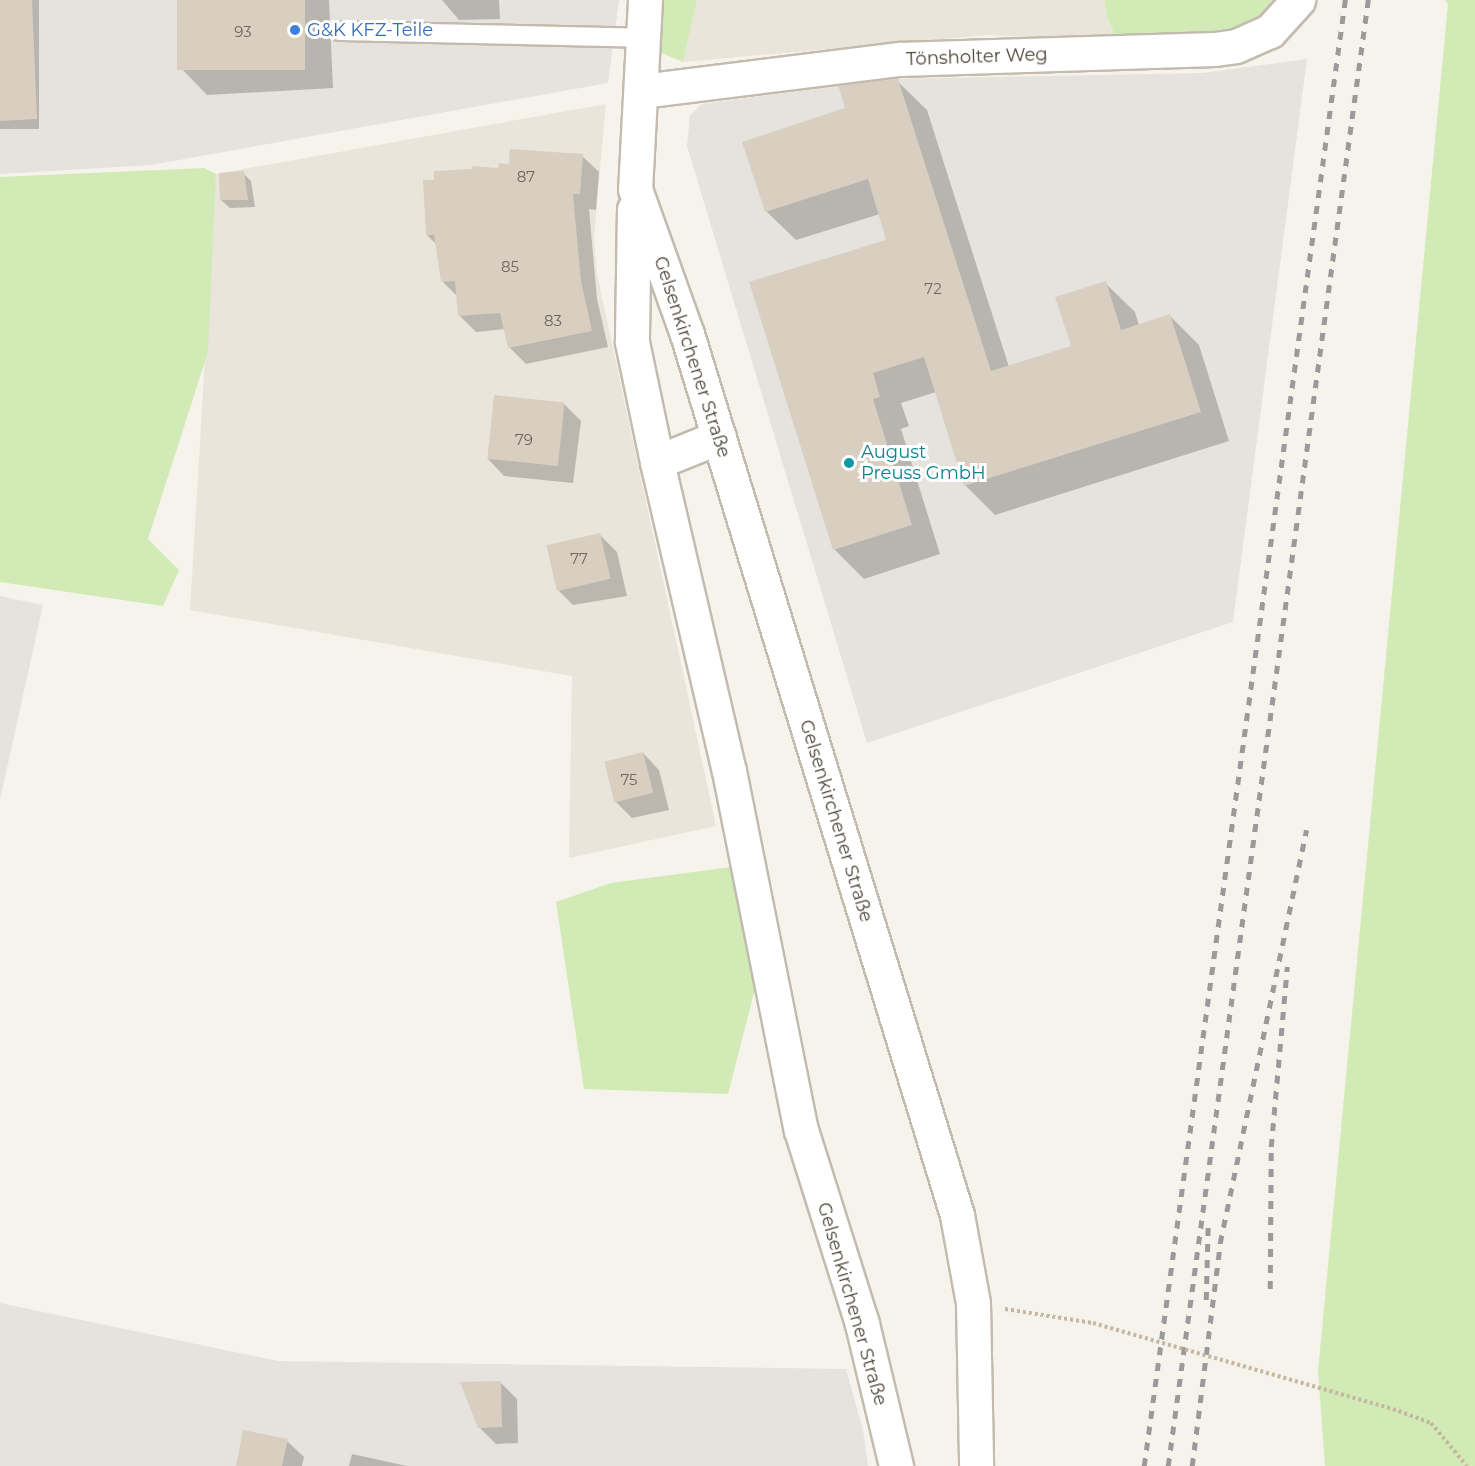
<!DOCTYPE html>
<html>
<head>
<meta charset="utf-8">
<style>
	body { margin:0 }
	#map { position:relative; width:1475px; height:1466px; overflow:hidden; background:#f6f3ec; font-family:Montserrat,sans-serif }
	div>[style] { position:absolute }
	.residential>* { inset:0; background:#eae5da }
	.industrial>* { inset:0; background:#e6e2dd }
	.green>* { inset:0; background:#d2eab5 }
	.shadow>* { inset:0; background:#0003; transform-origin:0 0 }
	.building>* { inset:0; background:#d8cfc1; transform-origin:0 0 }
	.path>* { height:4px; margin-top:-2px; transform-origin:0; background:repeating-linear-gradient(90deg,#c4b79f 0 3px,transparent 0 6px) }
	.roads { filter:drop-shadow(2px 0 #c2bbae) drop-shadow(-2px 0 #c2bbae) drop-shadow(0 2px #c2bbae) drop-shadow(0 -2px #c2bbae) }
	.service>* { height:18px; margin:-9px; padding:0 9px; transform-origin:9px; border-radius:9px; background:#fff }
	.minor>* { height:33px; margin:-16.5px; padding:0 16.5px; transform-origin:16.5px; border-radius:16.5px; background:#fff }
	.rail>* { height:4.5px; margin-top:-2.25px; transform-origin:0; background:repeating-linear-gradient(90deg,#9a9a9a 0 8px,transparent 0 16px) }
	.path-bridge>* { height:4px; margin-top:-2px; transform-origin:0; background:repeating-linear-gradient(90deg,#c4b79f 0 3px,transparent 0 6px) }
	.dots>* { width:16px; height:16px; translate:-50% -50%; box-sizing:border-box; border:3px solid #fff; border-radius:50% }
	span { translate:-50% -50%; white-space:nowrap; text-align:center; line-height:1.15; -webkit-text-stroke:6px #fff; paint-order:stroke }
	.number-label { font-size:15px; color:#6e675b }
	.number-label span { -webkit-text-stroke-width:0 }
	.shop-label { font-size:18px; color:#366cbe }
	.left { translate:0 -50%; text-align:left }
	.street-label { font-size:18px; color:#4b4439 }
	.culture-label { font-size:18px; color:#0d838f }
</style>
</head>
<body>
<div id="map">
	<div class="residential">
		<i style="clip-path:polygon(697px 0,1104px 0,1107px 19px,1118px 42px,988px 35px,683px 62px)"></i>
		<i style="clip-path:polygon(606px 104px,594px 237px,597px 274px,716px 826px,569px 858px,572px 676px,190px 610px,216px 174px)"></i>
	</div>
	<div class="industrial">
		<i style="clip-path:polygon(0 0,619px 0,608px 83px,151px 165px,0 174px)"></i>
		<i style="clip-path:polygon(1307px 59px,1233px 622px,867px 743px,687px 146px,690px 115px,702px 104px,889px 79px,1203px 73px)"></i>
		<i style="clip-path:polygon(0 596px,43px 605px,0 800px)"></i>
		<i style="clip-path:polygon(0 1303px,278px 1361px,846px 1369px,863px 1430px,868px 1466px,0 1466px)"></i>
	</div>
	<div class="green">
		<i style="clip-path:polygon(659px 0,697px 0,683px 62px,652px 49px)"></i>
		<i style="clip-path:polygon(1104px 0,1284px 0,1236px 36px,1118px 42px,1107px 18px)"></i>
		<i style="clip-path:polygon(1445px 0,1475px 0,1475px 1466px,1325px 1466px,1318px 1371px,1448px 4px)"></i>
		<i style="clip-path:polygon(204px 168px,216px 174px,208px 352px,148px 539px,179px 570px,163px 606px,0 582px,0 177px)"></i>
		<i style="clip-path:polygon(731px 867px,756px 985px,728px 1094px,584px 1089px,556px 902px,611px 883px)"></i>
	</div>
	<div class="shadow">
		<i style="left:0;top:0;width:39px;height:129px"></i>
		<i style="clip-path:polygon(178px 0,329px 0,333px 88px,207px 95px,182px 69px)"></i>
		<i style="clip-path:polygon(442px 0,499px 0,500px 19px,459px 20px)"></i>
		<i style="clip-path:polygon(897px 81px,927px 110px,1009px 367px,1073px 346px,1105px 283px,1135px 312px,1139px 326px,1170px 316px,1199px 345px,1229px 441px,995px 515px,965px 485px,936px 392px,901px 403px,909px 426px,901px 429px,940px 554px,864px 579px,835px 550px,751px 283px,888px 241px,880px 214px,796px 240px,766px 211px,847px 109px)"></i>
		<i style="clip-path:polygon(582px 156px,599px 172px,596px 210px,589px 209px,597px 299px,608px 347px,526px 364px,509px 347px,505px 329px,476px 332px,460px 316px,458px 297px,443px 282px,437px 245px,427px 235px,436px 181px)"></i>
		<i style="clip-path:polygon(243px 173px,251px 181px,255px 207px,230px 208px,221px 200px)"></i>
		<i style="clip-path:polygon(564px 404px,581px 421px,573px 483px,504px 476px,488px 459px)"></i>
		<i style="clip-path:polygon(600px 535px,617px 552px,627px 596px,573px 605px,556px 588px)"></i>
		<i style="clip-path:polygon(643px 753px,659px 770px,669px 810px,632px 818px,615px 801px)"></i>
		<i style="clip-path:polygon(500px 1382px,517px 1399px,518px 1443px,496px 1444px,479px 1427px)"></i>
		<i style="clip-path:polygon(287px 1441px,304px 1457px,302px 1466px,237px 1466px)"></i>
		<i style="clip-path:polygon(352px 1454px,407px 1466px,349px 1466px)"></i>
	</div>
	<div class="building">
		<i style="clip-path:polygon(0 0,32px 0,37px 119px,0 121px)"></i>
		<i style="left:177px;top:0;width:128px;height:70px"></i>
		<i style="clip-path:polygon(898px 79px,991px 371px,1071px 346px,1055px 297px,1106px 281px,1121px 330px,1170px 314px,1201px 412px,964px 486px,924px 357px,873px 373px,880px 397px,873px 399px,912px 525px,833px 550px,749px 282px,886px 240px,868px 179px,765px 212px,742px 142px,845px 108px,838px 85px)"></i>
		<i style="clip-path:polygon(510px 149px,583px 154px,580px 194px,573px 194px,581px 281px,592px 331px,508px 348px,500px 313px,458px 316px,455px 281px,441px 282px,434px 235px,426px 235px,423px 180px,434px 180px,434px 171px,472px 169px,472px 166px,498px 168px,499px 163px,509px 164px)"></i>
		<i style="clip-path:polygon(244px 171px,248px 200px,220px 200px,219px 173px)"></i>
		<i style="left:494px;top:395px;width:71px;height:64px;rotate:6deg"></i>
		<i style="left:600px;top:533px;width:47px;height:55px;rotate:77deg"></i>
		<i style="left:643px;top:752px;width:42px;height:40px;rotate:76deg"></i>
		<i style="clip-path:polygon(501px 1381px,502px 1427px,478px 1428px,460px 1382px)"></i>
		<i style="clip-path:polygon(243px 1430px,288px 1439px,282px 1466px,236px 1466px)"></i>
	</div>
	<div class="path">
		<i style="left:1005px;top:1309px;width:89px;rotate:9deg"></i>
		<i style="left:1393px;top:1409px;width:40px;rotate:20.2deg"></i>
		<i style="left:1431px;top:1423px;width:56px;rotate:50.1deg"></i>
	</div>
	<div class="roads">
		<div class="service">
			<i style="left:339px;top:31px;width:304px;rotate:1.3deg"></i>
		</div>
		<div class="minor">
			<i style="left:645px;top:0;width:189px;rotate:93deg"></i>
			<i style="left:635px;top:189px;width:154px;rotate:70.3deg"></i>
			<i style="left:687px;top:334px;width:921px;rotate:72.96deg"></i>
			<i style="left:957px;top:1215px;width:89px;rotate:79.7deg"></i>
			<i style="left:973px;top:1303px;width:163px;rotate:88.9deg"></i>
			<i style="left:641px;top:91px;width:260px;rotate:-7.1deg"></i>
			<i style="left:899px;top:59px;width:316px;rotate:-1.8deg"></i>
			<i style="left:1215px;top:49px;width:21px;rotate:-8deg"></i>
			<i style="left:1236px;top:46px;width:37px;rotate:-24deg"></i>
			<i style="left:1270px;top:31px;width:42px;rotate:-47.9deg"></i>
			<i style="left:634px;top:209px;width:133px;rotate:90.9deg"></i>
			<i style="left:632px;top:342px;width:123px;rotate:78.2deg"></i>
			<i style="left:657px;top:462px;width:317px;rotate:76.9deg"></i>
			<i style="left:729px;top:771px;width:366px;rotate:78.7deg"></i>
			<i style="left:801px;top:1130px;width:203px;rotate:72.5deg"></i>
			<i style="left:862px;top:1324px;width:146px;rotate:76.5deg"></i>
			<i style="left:657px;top:462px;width:67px;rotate:-22deg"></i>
		</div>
	</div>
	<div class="rail">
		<i style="left:1270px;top:1289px;width:142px;rotate:-89.6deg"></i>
		<i style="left:1271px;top:1147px;width:181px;rotate:-84.9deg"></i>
		<i style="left:1206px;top:1300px;width:75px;rotate:-88.5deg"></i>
		<i style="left:1144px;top:1466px;width:1480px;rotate:-82.19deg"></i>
		<i style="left:1168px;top:1466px;width:1480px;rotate:-82.23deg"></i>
		<i style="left:1192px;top:1466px;width:225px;rotate:-82.8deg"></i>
		<i style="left:1220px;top:1243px;width:422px;rotate:-78.2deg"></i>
	</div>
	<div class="path-bridge">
		<i style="left:1093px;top:1323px;width:312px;rotate:16deg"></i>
	</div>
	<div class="dots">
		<i style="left:295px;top:30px;background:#3f7fe0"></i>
		<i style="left:849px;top:463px;background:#0f9aa8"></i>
	</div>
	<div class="number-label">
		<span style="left:243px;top:32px">93</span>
		<span style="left:526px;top:177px">87</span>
		<span style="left:510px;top:267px">85</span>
		<span style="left:933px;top:289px">72</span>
		<span style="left:553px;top:321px">83</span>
		<span style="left:524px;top:440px">79</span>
		<span style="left:579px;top:559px">77</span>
		<span style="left:629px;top:780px">75</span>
	</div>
	<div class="shop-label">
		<span class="left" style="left:307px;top:30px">G&amp;K KFZ-Teile</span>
	</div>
	<div class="street-label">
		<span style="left:977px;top:57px;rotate:-2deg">Tönsholter Weg</span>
		<span style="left:692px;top:357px;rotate:72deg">Gelsenkirchener Straße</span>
		<span style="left:836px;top:821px;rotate:73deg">Gelsenkirchener Straße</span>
		<span style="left:852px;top:1304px;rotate:74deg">Gelsenkirchener Straße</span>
	</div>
	<div class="culture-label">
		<span class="left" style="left:861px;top:463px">August<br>Preuss GmbH</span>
	</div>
</div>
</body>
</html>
